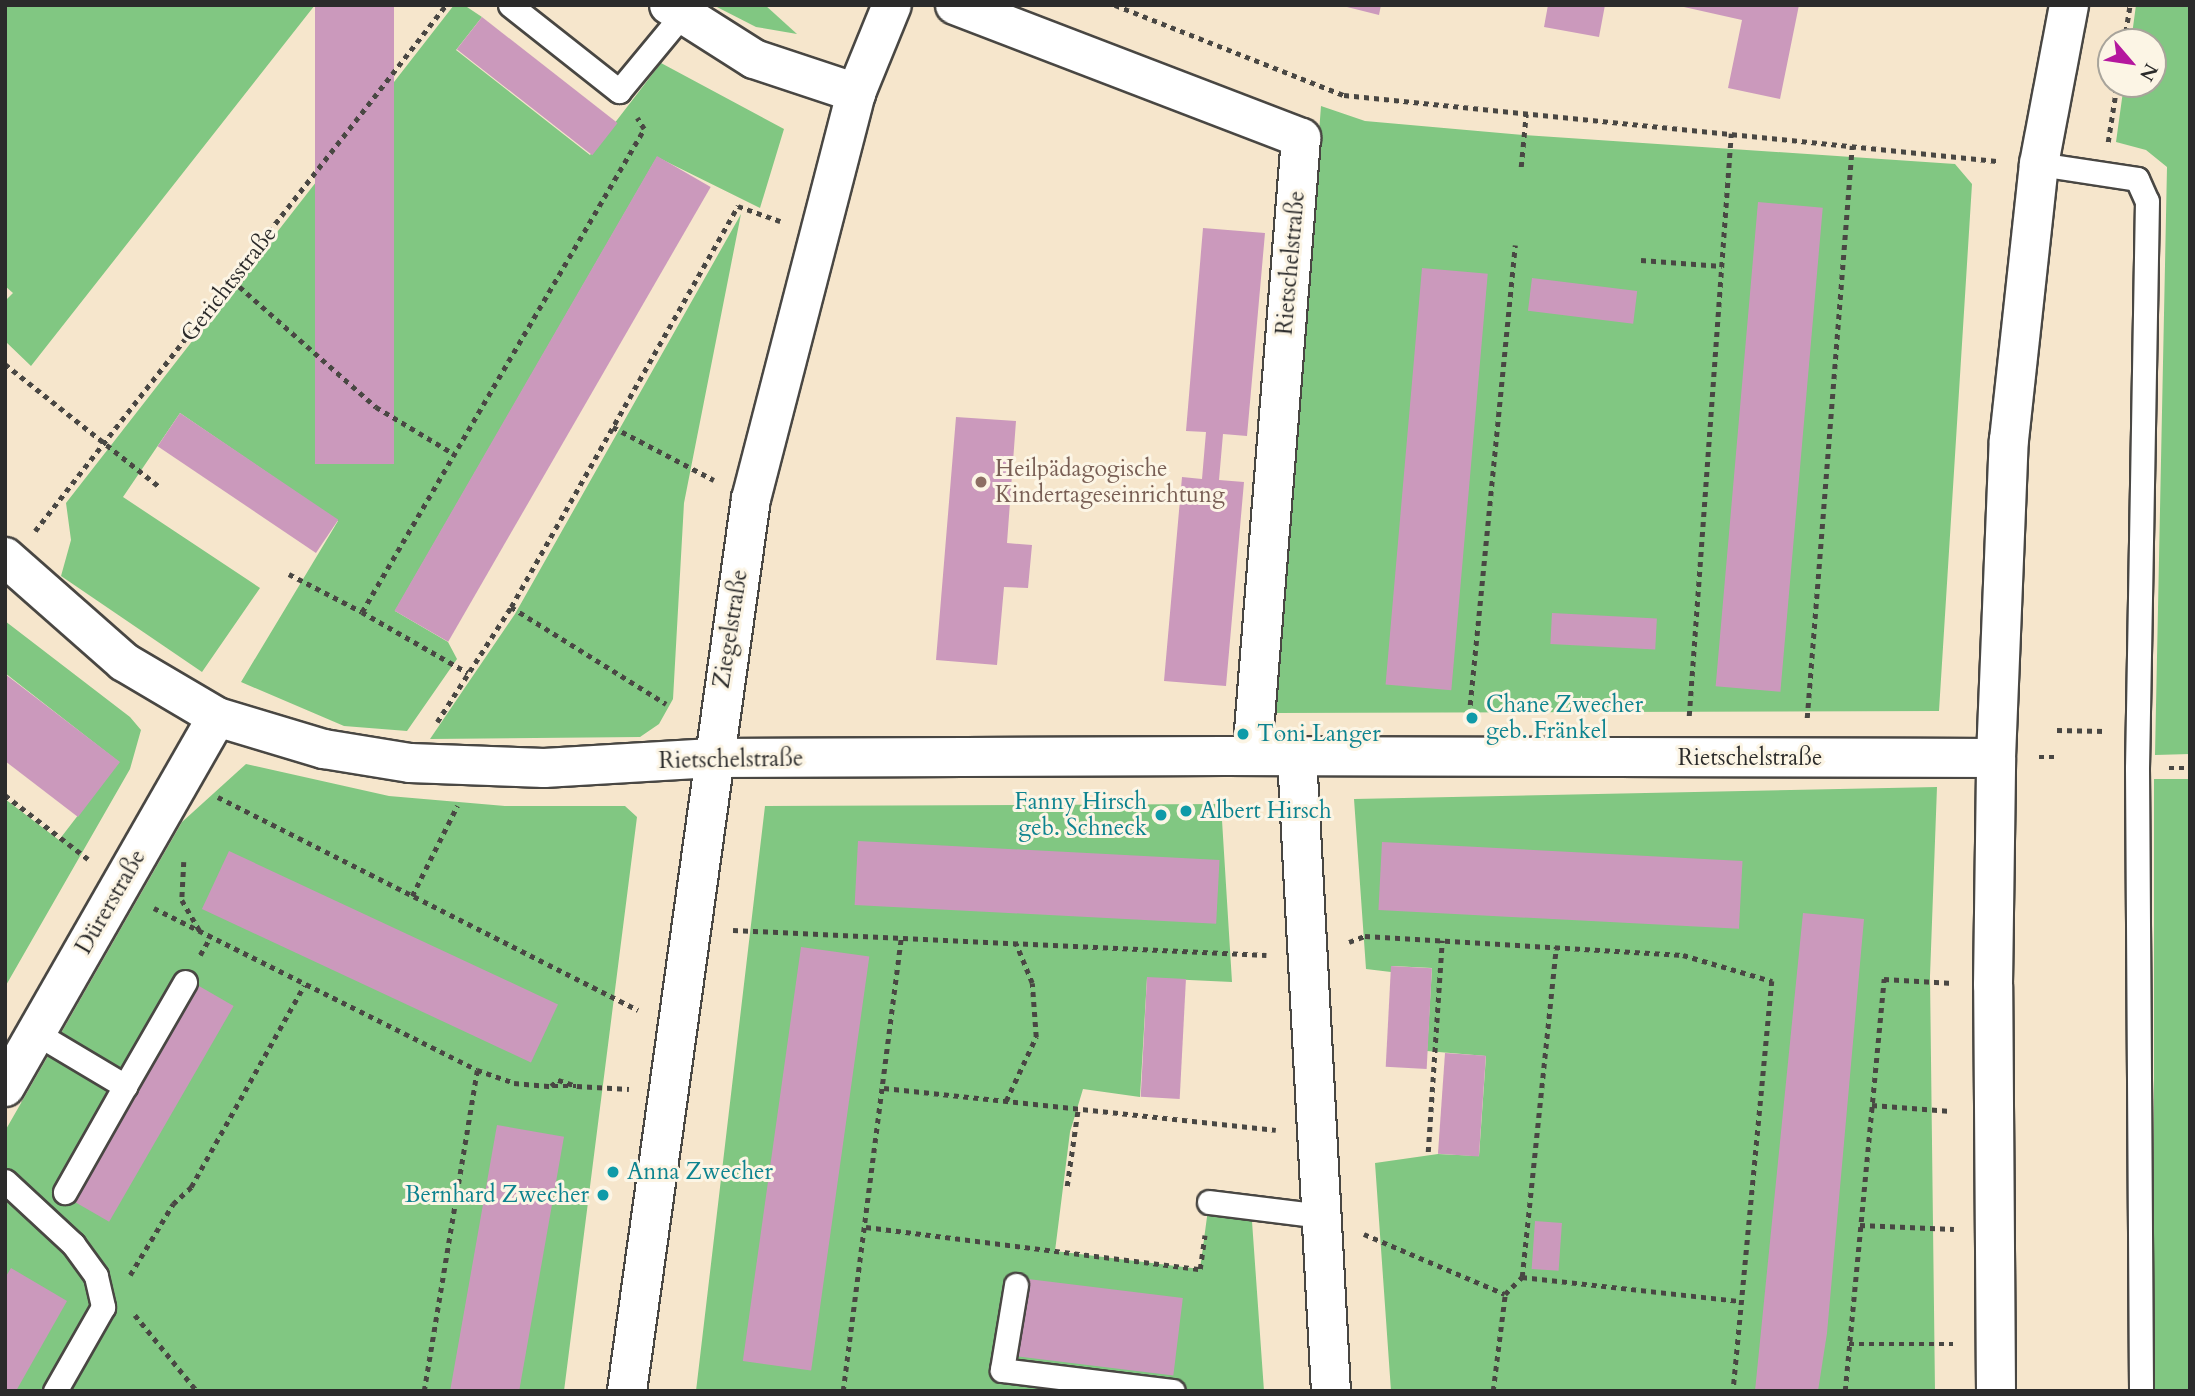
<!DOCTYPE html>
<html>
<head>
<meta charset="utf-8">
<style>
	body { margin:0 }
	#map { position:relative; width:2195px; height:1396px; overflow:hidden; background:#f6e6cc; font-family:Cardo,serif }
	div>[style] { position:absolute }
	.green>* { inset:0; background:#81c782; transform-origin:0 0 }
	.building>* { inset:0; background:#cb99bc; transform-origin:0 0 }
	.path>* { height:4.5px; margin-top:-2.25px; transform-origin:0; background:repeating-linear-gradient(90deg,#494743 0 5px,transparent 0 10px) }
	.roads { filter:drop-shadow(2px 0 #494743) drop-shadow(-2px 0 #494743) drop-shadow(0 2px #494743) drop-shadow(0 -2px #494743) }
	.lane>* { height:23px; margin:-11.5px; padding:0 11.5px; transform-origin:11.5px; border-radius:11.5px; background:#fff }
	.street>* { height:38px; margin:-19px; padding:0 19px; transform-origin:19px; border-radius:19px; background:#fff }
	.secondary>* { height:38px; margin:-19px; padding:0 19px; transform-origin:19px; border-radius:19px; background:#fff }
	.dots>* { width:19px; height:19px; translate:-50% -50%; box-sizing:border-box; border:4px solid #fcf5e5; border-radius:50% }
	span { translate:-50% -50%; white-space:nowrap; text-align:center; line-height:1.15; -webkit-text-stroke:6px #fcf5e5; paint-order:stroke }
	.street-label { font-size:23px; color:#2b2b2b }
	.education-label { font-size:23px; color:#785e54 }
	.left { translate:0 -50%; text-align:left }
	.culture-label { font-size:23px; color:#0d838f }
	.right { translate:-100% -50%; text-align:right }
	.frame { position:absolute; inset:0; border:7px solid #2b2b2b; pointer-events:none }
	.north { position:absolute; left:2097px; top:28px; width:70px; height:70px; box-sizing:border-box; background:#fcf5e5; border:2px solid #a8a49b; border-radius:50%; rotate:119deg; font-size:19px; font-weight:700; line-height:28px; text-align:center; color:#2b2b2b }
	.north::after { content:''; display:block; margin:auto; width:24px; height:32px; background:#b5179e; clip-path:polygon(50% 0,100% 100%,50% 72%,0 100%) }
</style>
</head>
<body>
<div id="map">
	<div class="green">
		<i style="clip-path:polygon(7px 5px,315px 5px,31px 366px,5px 341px,5px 301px,13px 293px,5px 286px)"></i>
		<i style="clip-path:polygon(454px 5px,464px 5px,482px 17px,456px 50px,590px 155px,661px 63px,784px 129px,760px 208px,657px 157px,395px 611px,448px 642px,457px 659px,407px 731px,344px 726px,241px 682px,338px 521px,180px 413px,123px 497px,260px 588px,202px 672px,61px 576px,71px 540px,66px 503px)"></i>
		<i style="clip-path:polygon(713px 5px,765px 5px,797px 34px,756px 27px)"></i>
		<i style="clip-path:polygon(2136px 5px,2190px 5px,2190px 754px,2155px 755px,2167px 167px,2146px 150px,2116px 142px,2124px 84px,2153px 84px,2153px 42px,2131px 42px)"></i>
		<i style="clip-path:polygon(1321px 106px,1365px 121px,1523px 135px,1955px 164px,1972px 184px,1939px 711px,1275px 713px)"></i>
		<i style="clip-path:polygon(741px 214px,684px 503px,673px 699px,659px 724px,640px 737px,430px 739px,515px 614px)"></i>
		<i style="clip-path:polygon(5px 621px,130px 717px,141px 730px,130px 769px,5px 987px,5px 799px,59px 840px,119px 762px,5px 673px)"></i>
		<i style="clip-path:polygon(246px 764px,389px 796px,505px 806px,625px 806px,637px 817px,564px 1391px,5px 1391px,5px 1131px,182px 822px)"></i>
		<i style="left:2190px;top:779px;width:612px;height:36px;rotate:90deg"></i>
		<i style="clip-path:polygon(1937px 787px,1930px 976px,1935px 1391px,1391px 1391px,1375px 1163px,1438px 1154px,1479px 1156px,1486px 1056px,1427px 1051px,1432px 968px,1392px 966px,1391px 972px,1366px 969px,1354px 799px)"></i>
		<i style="clip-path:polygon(1221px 804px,1232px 982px,1147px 978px,1140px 1097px,1083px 1089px,1070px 1132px,1055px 1251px,1200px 1269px,1209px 1202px,1251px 1207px,1264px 1391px,696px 1391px,765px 806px)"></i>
	</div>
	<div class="building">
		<i style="left:315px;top:5px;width:79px;height:459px"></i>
		<i style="clip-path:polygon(1339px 5px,1381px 5px,1379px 15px)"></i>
		<i style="clip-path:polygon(1548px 5px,1605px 5px,1599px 37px,1544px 27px)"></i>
		<i style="clip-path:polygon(1675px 5px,1799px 5px,1780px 99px,1728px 88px,1742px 20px)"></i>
		<i style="left:482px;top:17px;width:172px;height:41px;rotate:38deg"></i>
		<i style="left:657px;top:156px;width:62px;height:525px;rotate:30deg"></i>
		<i style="left:1758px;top:202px;width:65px;height:486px;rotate:5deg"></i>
		<i style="clip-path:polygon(1203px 228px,1265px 233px,1247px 436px,1223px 434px,1219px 480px,1244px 482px,1226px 686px,1164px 681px,1182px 477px,1202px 479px,1206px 432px,1186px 431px)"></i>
		<i style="left:1422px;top:268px;width:66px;height:418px;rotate:5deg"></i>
		<i style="left:1532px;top:278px;width:106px;height:33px;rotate:7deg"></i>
		<i style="left:180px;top:413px;width:191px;height:40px;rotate:34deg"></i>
		<i style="clip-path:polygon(956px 417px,1016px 421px,1007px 543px,1032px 545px,1028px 588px,1004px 587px,997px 665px,936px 660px)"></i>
		<i style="left:1552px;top:613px;width:105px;height:31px;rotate:3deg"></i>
		<i style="clip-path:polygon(5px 674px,120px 762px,78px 817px,5px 761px)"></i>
		<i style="left:858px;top:841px;width:362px;height:64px;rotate:3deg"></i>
		<i style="left:1382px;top:842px;width:361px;height:68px;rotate:3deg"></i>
		<i style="left:229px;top:851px;width:363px;height:64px;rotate:25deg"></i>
		<i style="clip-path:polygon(1803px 913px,1864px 919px,1827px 1333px,1818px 1391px,1755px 1391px)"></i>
		<i style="left:801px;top:947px;width:69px;height:418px;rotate:8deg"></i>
		<i style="left:1391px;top:966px;width:41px;height:101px;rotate:3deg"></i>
		<i style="left:1147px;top:977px;width:39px;height:120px;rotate:3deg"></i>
		<i style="left:199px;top:986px;width:40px;height:249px;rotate:30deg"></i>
		<i style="left:1445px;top:1053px;width:41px;height:101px;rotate:4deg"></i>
		<i style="left:497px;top:1125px;width:68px;height:270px;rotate:10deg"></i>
		<i style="left:1535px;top:1221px;width:27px;height:48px;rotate:4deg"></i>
		<i style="clip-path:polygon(11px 1268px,67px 1301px,16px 1391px,5px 1391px,5px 1278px)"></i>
		<i style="left:1028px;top:1279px;width:156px;height:78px;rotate:7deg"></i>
	</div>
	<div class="path">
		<i style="left:1115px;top:5px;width:246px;rotate:21.5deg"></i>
		<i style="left:1344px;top:95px;width:656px;rotate:5.77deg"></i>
		<i style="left:2124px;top:42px;width:37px;rotate:-81deg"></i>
		<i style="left:2108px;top:142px;width:59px;rotate:-81.2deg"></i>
		<i style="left:1521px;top:167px;width:53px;rotate:-84.6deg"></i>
		<i style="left:1641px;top:260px;width:81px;rotate:4.2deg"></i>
		<i style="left:232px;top:280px;width:192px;rotate:41.4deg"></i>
		<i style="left:376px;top:407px;width:91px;rotate:31.1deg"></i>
		<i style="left:5px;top:364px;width:199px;rotate:38.5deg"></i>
		<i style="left:613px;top:427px;width:114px;rotate:27.7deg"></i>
		<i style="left:35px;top:531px;width:668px;rotate:-52deg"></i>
		<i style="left:289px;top:574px;width:82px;rotate:27.5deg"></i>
		<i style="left:362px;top:612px;width:559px;rotate:-59.72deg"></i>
		<i style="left:644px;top:129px;width:13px;rotate:-122deg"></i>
		<i style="left:511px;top:607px;width:183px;rotate:32deg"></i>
		<i style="left:362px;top:612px;width:122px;rotate:29.9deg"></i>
		<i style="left:1469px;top:715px;width:472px;rotate:-84.4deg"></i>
		<i style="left:1689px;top:716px;width:584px;rotate:-85.87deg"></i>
		<i style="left:1807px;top:718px;width:574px;rotate:-85.5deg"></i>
		<i style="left:437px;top:722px;width:137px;rotate:-57.2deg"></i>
		<i style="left:511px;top:607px;width:461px;rotate:-60.5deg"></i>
		<i style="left:738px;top:206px;width:45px;rotate:19.7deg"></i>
		<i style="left:2057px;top:730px;width:48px;rotate:1.2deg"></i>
		<i style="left:2039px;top:757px;width:17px"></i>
		<i style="left:2169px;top:768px;width:21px"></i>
		<i style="left:5px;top:795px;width:105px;rotate:37.6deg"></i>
		<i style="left:218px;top:797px;width:471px;rotate:26.9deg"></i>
		<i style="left:184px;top:862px;width:38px;rotate:93deg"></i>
		<i style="left:182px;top:900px;width:36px;rotate:60deg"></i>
		<i style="left:412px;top:896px;width:101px;rotate:-63.4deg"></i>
		<i style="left:154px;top:908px;width:361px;rotate:26.6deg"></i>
		<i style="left:477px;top:1070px;width:39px;rotate:19deg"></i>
		<i style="left:514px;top:1083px;width:37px;rotate:5deg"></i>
		<i style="left:551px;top:1086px;width:9px;rotate:-41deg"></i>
		<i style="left:558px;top:1080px;width:20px;rotate:18deg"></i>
		<i style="left:577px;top:1086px;width:52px;rotate:3.3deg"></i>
		<i style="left:733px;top:930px;width:534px;rotate:2.69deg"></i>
		<i style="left:1349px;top:942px;width:17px;rotate:-21deg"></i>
		<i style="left:1365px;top:936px;width:319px;rotate:3.4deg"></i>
		<i style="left:1683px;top:955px;width:93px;rotate:16.3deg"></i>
		<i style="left:1772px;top:981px;width:412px;rotate:95.4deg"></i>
		<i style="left:200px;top:955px;width:20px;rotate:-60deg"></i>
		<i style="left:553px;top:1086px;width:23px"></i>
		<i style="left:884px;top:1088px;width:394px;rotate:6.1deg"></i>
		<i style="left:1006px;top:1101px;width:71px;rotate:-64.9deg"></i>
		<i style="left:1036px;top:1037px;width:54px;rotate:-94.2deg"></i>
		<i style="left:1032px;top:983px;width:42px;rotate:-112.3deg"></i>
		<i style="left:1872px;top:1105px;width:79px;rotate:4.3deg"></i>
		<i style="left:1428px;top:1152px;width:212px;rotate:-86.2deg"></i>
		<i style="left:1067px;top:1186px;width:78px;rotate:-81.9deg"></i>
		<i style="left:1860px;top:1225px;width:94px;rotate:2.4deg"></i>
		<i style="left:866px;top:1227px;width:337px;rotate:7.2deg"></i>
		<i style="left:1200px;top:1269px;width:34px;rotate:-82deg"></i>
		<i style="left:1364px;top:1234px;width:153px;rotate:23.1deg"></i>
		<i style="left:130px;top:1275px;width:83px;rotate:-58.8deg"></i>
		<i style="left:173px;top:1204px;width:25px;rotate:-43deg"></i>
		<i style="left:191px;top:1187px;width:231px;rotate:-60.7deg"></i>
		<i style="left:1522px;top:1277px;width:220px;rotate:6.3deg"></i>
		<i style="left:135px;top:1315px;width:98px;rotate:50.8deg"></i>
		<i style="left:1849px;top:1344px;width:104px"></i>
		<i style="left:424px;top:1391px;width:325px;rotate:-80.6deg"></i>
		<i style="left:843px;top:1391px;width:456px;rotate:-82.7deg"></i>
		<i style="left:1493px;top:1391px;width:98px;rotate:-82.9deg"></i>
		<i style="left:1505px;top:1294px;width:24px;rotate:-45deg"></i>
		<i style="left:1522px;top:1277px;width:332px;rotate:-84.1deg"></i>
		<i style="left:1845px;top:1391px;width:414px;rotate:-84.6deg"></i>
		<i style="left:1884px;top:979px;width:69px;rotate:3.3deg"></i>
	</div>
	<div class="roads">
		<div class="lane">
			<i style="left:510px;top:5px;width:139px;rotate:38.3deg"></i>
			<i style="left:619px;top:91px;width:97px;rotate:-50.4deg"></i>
			<i style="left:2039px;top:164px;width:99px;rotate:8.7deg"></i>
			<i style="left:2137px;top:179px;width:24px;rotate:66deg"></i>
			<i style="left:2147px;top:201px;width:567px;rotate:91.01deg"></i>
			<i style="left:2137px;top:768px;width:623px;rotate:89.63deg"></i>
			<i style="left:36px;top:1033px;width:104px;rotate:30.8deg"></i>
			<i style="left:125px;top:1086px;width:122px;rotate:119.5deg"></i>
			<i style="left:125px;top:1086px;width:120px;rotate:-60deg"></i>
			<i style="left:5px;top:1181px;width:93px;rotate:42.8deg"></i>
			<i style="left:73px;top:1244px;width:39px;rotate:54deg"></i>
			<i style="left:96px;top:1276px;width:32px;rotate:77deg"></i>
			<i style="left:103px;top:1307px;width:97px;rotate:119.7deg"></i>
			<i style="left:1209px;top:1202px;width:114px;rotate:7.1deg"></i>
			<i style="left:1016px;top:1285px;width:86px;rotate:99.4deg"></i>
			<i style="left:1002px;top:1370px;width:172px;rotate:7deg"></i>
		</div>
		<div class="street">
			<i style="left:669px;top:5px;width:101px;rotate:32.4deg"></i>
			<i style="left:754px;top:59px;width:108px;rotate:18.4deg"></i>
			<i style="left:955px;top:5px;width:371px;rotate:21deg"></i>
			<i style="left:1301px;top:138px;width:620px;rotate:94.53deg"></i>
			<i style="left:5px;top:557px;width:159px;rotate:41.4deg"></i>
			<i style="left:124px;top:662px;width:108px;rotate:30.6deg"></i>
			<i style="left:217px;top:717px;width:112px;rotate:16.7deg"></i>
			<i style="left:324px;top:749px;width:87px;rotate:9.2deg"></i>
			<i style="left:410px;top:763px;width:134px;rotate:2.1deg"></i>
			<i style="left:544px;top:768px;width:169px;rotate:-3.4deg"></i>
			<i style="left:713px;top:758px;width:511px;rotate:-0.22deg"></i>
			<i style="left:1224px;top:756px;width:772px;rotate:0.15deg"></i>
			<i style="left:1297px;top:756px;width:636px;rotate:86.94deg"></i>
			<i style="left:5px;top:1087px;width:426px;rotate:-60.2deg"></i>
			<i style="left:627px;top:1391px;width:901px;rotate:-82.09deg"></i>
			<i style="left:751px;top:499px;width:419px;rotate:-75.5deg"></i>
			<i style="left:856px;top:93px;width:95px;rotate:-67.8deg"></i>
		</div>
		<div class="secondary">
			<i style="left:1996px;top:1391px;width:406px;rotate:-90.4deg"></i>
			<i style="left:1993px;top:985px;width:227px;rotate:-89.2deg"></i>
			<i style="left:1996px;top:758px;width:318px;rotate:-87.7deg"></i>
			<i style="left:2009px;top:440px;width:278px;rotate:-83.8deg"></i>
			<i style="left:2039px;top:164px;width:162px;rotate:-79.3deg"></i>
		</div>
	</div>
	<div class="dots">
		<i style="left:981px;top:482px;background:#8d6e63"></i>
		<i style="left:1472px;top:718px;background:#0f9aa8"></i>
		<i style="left:1243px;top:734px;background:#0f9aa8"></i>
		<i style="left:1186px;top:811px;background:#0f9aa8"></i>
		<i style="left:1161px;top:815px;background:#0f9aa8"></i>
		<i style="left:613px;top:1172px;background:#0f9aa8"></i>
		<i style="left:603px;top:1195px;background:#0f9aa8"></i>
	</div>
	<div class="street-label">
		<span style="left:1291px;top:263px;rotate:-85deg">Rietschelstraße</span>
		<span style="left:229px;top:284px;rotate:-52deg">Gerichtsstraße</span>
		<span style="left:731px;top:629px;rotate:-81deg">Ziegelstraße</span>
		<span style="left:1750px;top:758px">Rietschelstraße</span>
		<span style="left:731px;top:760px;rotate:-1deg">Rietschelstraße</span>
		<span style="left:111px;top:902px;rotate:-60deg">Dürerstraße</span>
	</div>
	<div class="education-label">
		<span class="left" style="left:995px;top:482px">Heilpädagogische<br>Kindertageseinrichtung</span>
	</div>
	<div class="culture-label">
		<span class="left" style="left:1486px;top:718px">Chane Zwecher<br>geb. Fränkel</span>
		<span class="left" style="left:1257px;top:734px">Toni Langer</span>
		<span class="right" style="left:1147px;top:815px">Fanny Hirsch<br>geb. Schneck</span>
		<span class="left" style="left:1200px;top:811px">Albert Hirsch</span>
		<span class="left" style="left:627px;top:1172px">Anna Zwecher</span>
		<span class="right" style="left:589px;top:1195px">Bernhard Zwecher</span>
	</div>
	<div class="frame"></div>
	<div class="north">N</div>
</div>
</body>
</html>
